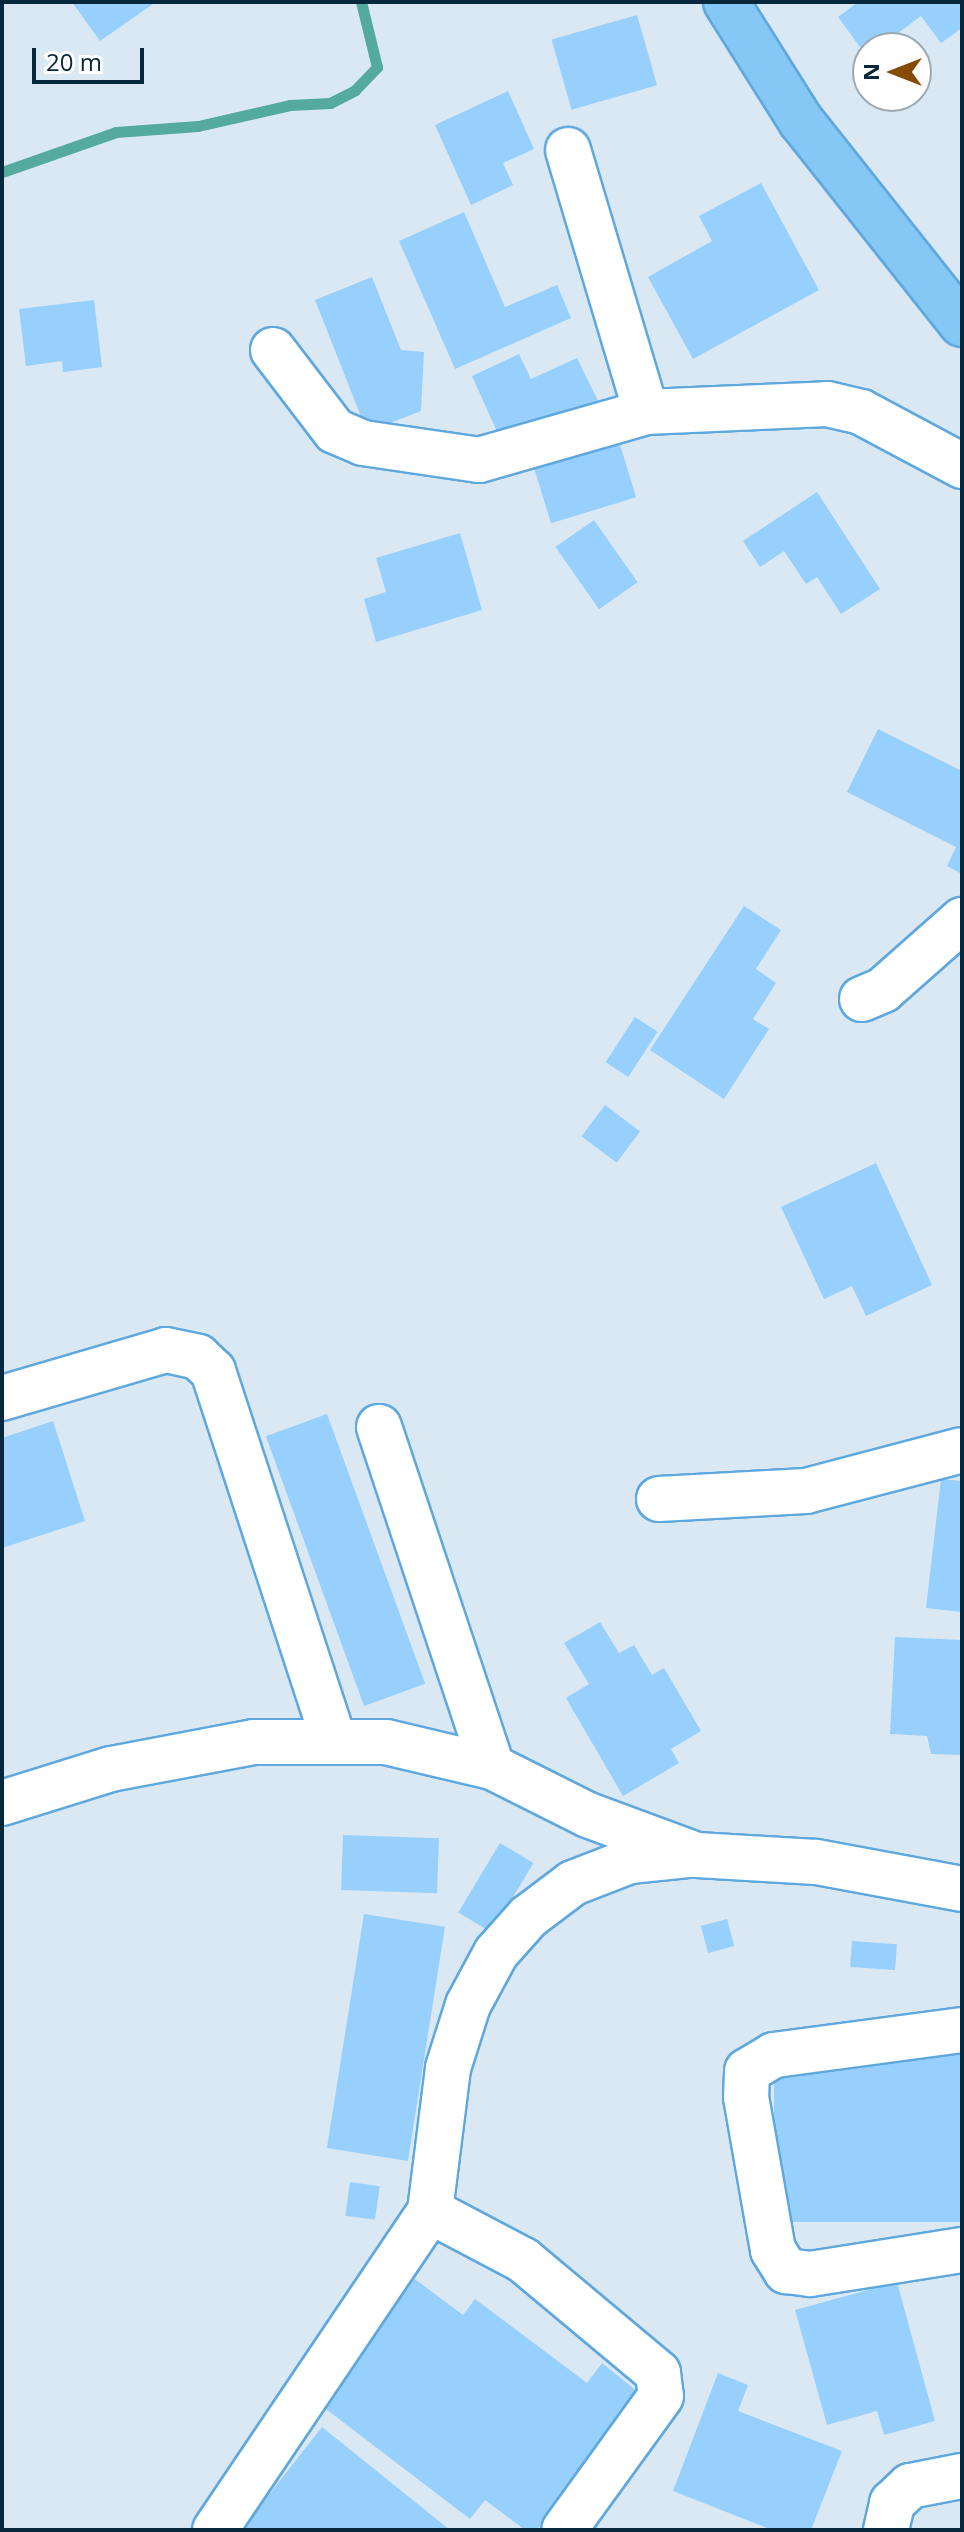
<!DOCTYPE html>
<html>
<head>
<meta charset="utf-8">
<style>
	body { margin:0 }
	#map { position:relative; width:964px; height:2532px; overflow:hidden; background:#dae8f3; font-family:"Open Sans",sans-serif }
	div>[style] { position:absolute }
	.stream>* { height:11px; margin:-5.5px; padding:0 5.5px; transform-origin:5.5px; border-radius:5.5px; background:#54aa9d }
	.building>* { inset:0; background:#97d0fd; transform-origin:0 0 }
	.roads { filter:drop-shadow(2px 0 #5fa8de) drop-shadow(-2px 0 #5fa8de) drop-shadow(0 2px #5fa8de) drop-shadow(0 -2px #5fa8de) }
	.minor>* { height:44px; margin:-22px; padding:0 22px; transform-origin:22px; border-radius:22px; background:#fff }
	.major>* { height:44px; margin:-22px; padding:0 22px; transform-origin:22px; border-radius:22px; background:#85c8f5 }
	span { translate:-50% -50%; white-space:nowrap; text-align:center; line-height:1.15; -webkit-text-stroke:6px #fff; paint-order:stroke }
	.frame { position:absolute; inset:0; border:4px solid #07273c; pointer-events:none }
	.north { position:absolute; left:852px; top:32px; width:80px; height:80px; box-sizing:border-box; background:#fff; border:2px solid #9ca9b1; border-radius:50%; rotate:270deg; font-size:22px; font-weight:700; line-height:32px; text-align:center; color:#07273c }
	.north::after { content:''; display:block; margin:auto; width:28px; height:36px; background:#844a00; clip-path:polygon(50% 0,100% 100%,50% 72%,0 100%) }
	.scale { position:absolute; left:32px; top:48px; width:112px; height:36px; box-sizing:border-box; border:4px solid #07273c; border-top:0; padding-left:10px; font-size:24px; line-height:28px; white-space:nowrap; color:#07273c; -webkit-text-stroke:6px #fff; paint-order:stroke }
</style>
</head>
<body>
<div id="map">
	<div class="stream">
		<i style="left:2px;top:172px;width:121px;rotate:-19.3deg"></i>
		<i style="left:116px;top:132px;width:82px;rotate:-4.2deg"></i>
		<i style="left:198px;top:126px;width:94px;rotate:-12.9deg"></i>
		<i style="left:290px;top:105px;width:40px;rotate:-2.9deg"></i>
		<i style="left:330px;top:103px;width:28px;rotate:-27deg"></i>
		<i style="left:355px;top:90px;width:32px;rotate:-46deg"></i>
		<i style="left:377px;top:67px;width:67px;rotate:-103.8deg"></i>
	</div>
	<div class="building">
		<i style="clip-path:polygon(72px 2px,156px 2px,100px 41px)"></i>
		<i style="clip-path:polygon(858px 2px,962px 2px,962px 28px,941px 43px,921px 16px,878px 48px,868px 48px,868px 58px,838px 17px)"></i>
		<i style="left:637px;top:15px;width:73px;height:89px;rotate:74deg"></i>
		<i style="clip-path:polygon(508px 91px,534px 149px,503px 163px,513px 185px,471px 205px,435px 125px)"></i>
		<i style="clip-path:polygon(761px 183px,819px 290px,693px 359px,648px 277px,712px 241px,699px 216px)"></i>
		<i style="clip-path:polygon(464px 212px,505px 307px,557px 285px,571px 318px,455px 369px,399px 241px)"></i>
		<i style="clip-path:polygon(372px 277px,401px 350px,424px 352px,421px 411px,367px 432px,315px 300px)"></i>
		<i style="clip-path:polygon(94px 300px,102px 367px,63px 372px,62px 361px,26px 366px,19px 309px)"></i>
		<i style="clip-path:polygon(519px 354px,531px 379px,577px 358px,602px 409px,507px 454px,472px 376px)"></i>
		<i style="left:618px;top:438px;width:62px;height:89px;rotate:73deg"></i>
		<i style="clip-path:polygon(817px 492px,880px 589px,841px 614px,817px 577px,806px 584px,784px 551px,760px 567px,743px 541px)"></i>
		<i style="left:594px;top:520px;width:76px;height:47px;rotate:55deg"></i>
		<i style="clip-path:polygon(460px 533px,482px 610px,376px 642px,364px 599px,386px 592px,376px 558px)"></i>
		<i style="clip-path:polygon(878px 729px,962px 771px,962px 874px,947px 866px,956px 847px,847px 792px)"></i>
		<i style="clip-path:polygon(744px 906px,781px 930px,756px 969px,776px 983px,753px 1019px,769px 1029px,724px 1099px,650px 1050px)"></i>
		<i style="left:635px;top:1017px;width:27px;height:54px;rotate:33deg"></i>
		<i style="left:605px;top:1105px;width:44px;height:39px;rotate:37deg"></i>
		<i style="clip-path:polygon(876px 1163px,932px 1285px,866px 1316px,852px 1286px,824px 1299px,781px 1207px)"></i>
		<i style="left:327px;top:1414px;width:287px;height:65px;rotate:70deg"></i>
		<i style="clip-path:polygon(53px 1421px,85px 1521px,2px 1548px,2px 1438px)"></i>
		<i style="clip-path:polygon(941px 1479px,962px 1481px,962px 1612px,926px 1608px)"></i>
		<i style="clip-path:polygon(600px 1622px,619px 1653px,634px 1645px,652px 1675px,664px 1668px,701px 1731px,671px 1749px,679px 1763px,623px 1796px,566px 1698px,589px 1684px,564px 1643px)"></i>
		<i style="clip-path:polygon(895px 1637px,962px 1640px,962px 1755px,931px 1754px,927px 1736px,890px 1734px)"></i>
		<i style="left:343px;top:1835px;width:96px;height:55px;rotate:2deg"></i>
		<i style="left:500px;top:1843px;width:39px;height:81px;rotate:31deg"></i>
		<i style="left:364px;top:1914px;width:82px;height:237px;rotate:9deg"></i>
		<i style="left:727px;top:1919px;width:28px;height:27px;rotate:75deg"></i>
		<i style="left:852px;top:1941px;width:45px;height:26px;rotate:4deg"></i>
		<i style="left:962px;top:2053px;width:169px;height:188px;rotate:90deg"></i>
		<i style="left:350px;top:2182px;width:30px;height:34px;rotate:8deg"></i>
		<i style="clip-path:polygon(412px 2277px,463px 2315px,475px 2299px,587px 2383px,602px 2363px,638px 2392px,537px 2530px,525px 2530px,485px 2500px,470px 2519px,318px 2403px)"></i>
		<i style="clip-path:polygon(897px 2282px,935px 2421px,884px 2435px,877px 2411px,827px 2425px,795px 2310px)"></i>
		<i style="clip-path:polygon(718px 2373px,748px 2385px,738px 2411px,842px 2451px,811px 2530px,772px 2530px,673px 2491px)"></i>
		<i style="clip-path:polygon(322px 2427px,450px 2530px,241px 2530px)"></i>
	</div>
	<div class="roads">
		<div class="minor">
			<i style="left:568px;top:150px;width:273px;rotate:73.4deg"></i>
			<i style="left:273px;top:350px;width:102px;rotate:52.6deg"></i>
			<i style="left:335px;top:431px;width:30px;rotate:23deg"></i>
			<i style="left:363px;top:443px;width:117px;rotate:8.3deg"></i>
			<i style="left:479px;top:460px;width:174px;rotate:-16deg"></i>
			<i style="left:646px;top:412px;width:181px;rotate:-2.5deg"></i>
			<i style="left:827px;top:404px;width:35px;rotate:13deg"></i>
			<i style="left:861px;top:412px;width:115px;rotate:28.1deg"></i>
			<i style="left:862px;top:999px;width:23px;rotate:-23deg"></i>
			<i style="left:883px;top:990px;width:106px;rotate:-41.5deg"></i>
			<i style="left:2px;top:1398px;width:171px;rotate:-16.3deg"></i>
			<i style="left:166px;top:1350px;width:33px;rotate:12deg"></i>
			<i style="left:198px;top:1357px;width:21px;rotate:43deg"></i>
			<i style="left:213px;top:1371px;width:390px;rotate:71.9deg"></i>
			<i style="left:379px;top:1427px;width:358px;rotate:71.6deg"></i>
			<i style="left:659px;top:1499px;width:147px;rotate:-3.1deg"></i>
			<i style="left:806px;top:1491px;width:161px;rotate:-14.7deg"></i>
			<i style="left:2px;top:1803px;width:114px;rotate:-17.3deg"></i>
			<i style="left:111px;top:1769px;width:146px;rotate:-10.7deg"></i>
			<i style="left:254px;top:1742px;width:132px"></i>
			<i style="left:386px;top:1742px;width:109px;rotate:13.3deg"></i>
			<i style="left:492px;top:1767px;width:107px;rotate:26.6deg"></i>
			<i style="left:588px;top:1815px;width:116px;rotate:20.2deg"></i>
			<i style="left:697px;top:1855px;width:119px;rotate:3.4deg"></i>
			<i style="left:816px;top:1862px;width:148px;rotate:10.5deg"></i>
			<i style="left:962px;top:2030px;width:190px;rotate:172.4deg"></i>
			<i style="left:774px;top:2055px;width:31px;rotate:149deg"></i>
			<i style="left:747px;top:2071px;width:26px;rotate:92deg"></i>
			<i style="left:746px;top:2097px;width:155px;rotate:80deg"></i>
			<i style="left:773px;top:2250px;width:25px;rotate:58deg"></i>
			<i style="left:786px;top:2271px;width:24px;rotate:7deg"></i>
			<i style="left:810px;top:2274px;width:154px;rotate:-9deg"></i>
			<i style="left:430px;top:2211px;width:105px;rotate:27.8deg"></i>
			<i style="left:523px;top:2260px;width:176px;rotate:39.9deg"></i>
			<i style="left:658px;top:2373px;width:23px;rotate:83deg"></i>
			<i style="left:661px;top:2396px;width:165px;rotate:125.9deg"></i>
			<i style="left:215px;top:2530px;width:385px;rotate:-56deg"></i>
			<i style="left:430px;top:2211px;width:144px;rotate:-82.8deg"></i>
			<i style="left:448px;top:2068px;width:66px;rotate:-72.4deg"></i>
			<i style="left:468px;top:2005px;width:59px;rotate:-61.7deg"></i>
			<i style="left:496px;top:1953px;width:48px;rotate:-48.4deg"></i>
			<i style="left:528px;top:1917px;width:56px;rotate:-37.1deg"></i>
			<i style="left:573px;top:1883px;width:61px;rotate:-21.1deg"></i>
			<i style="left:630px;top:1861px;width:58px;rotate:-5.9deg"></i>
			<i style="left:886px;top:2530px;width:28px;rotate:-77deg"></i>
			<i style="left:892px;top:2503px;width:25px;rotate:-43deg"></i>
			<i style="left:910px;top:2486px;width:53px;rotate:-10.9deg"></i>
		</div>
		<div class="major">
			<i style="left:726px;top:2px;width:141px;rotate:57.8deg"></i>
			<i style="left:801px;top:121px;width:259px;rotate:51.6deg"></i>
		</div>
	</div>
	<div class="frame"></div>
	<div class="north">N</div>
	<div class="scale">20 m</div>
</div>
</body>
</html>
